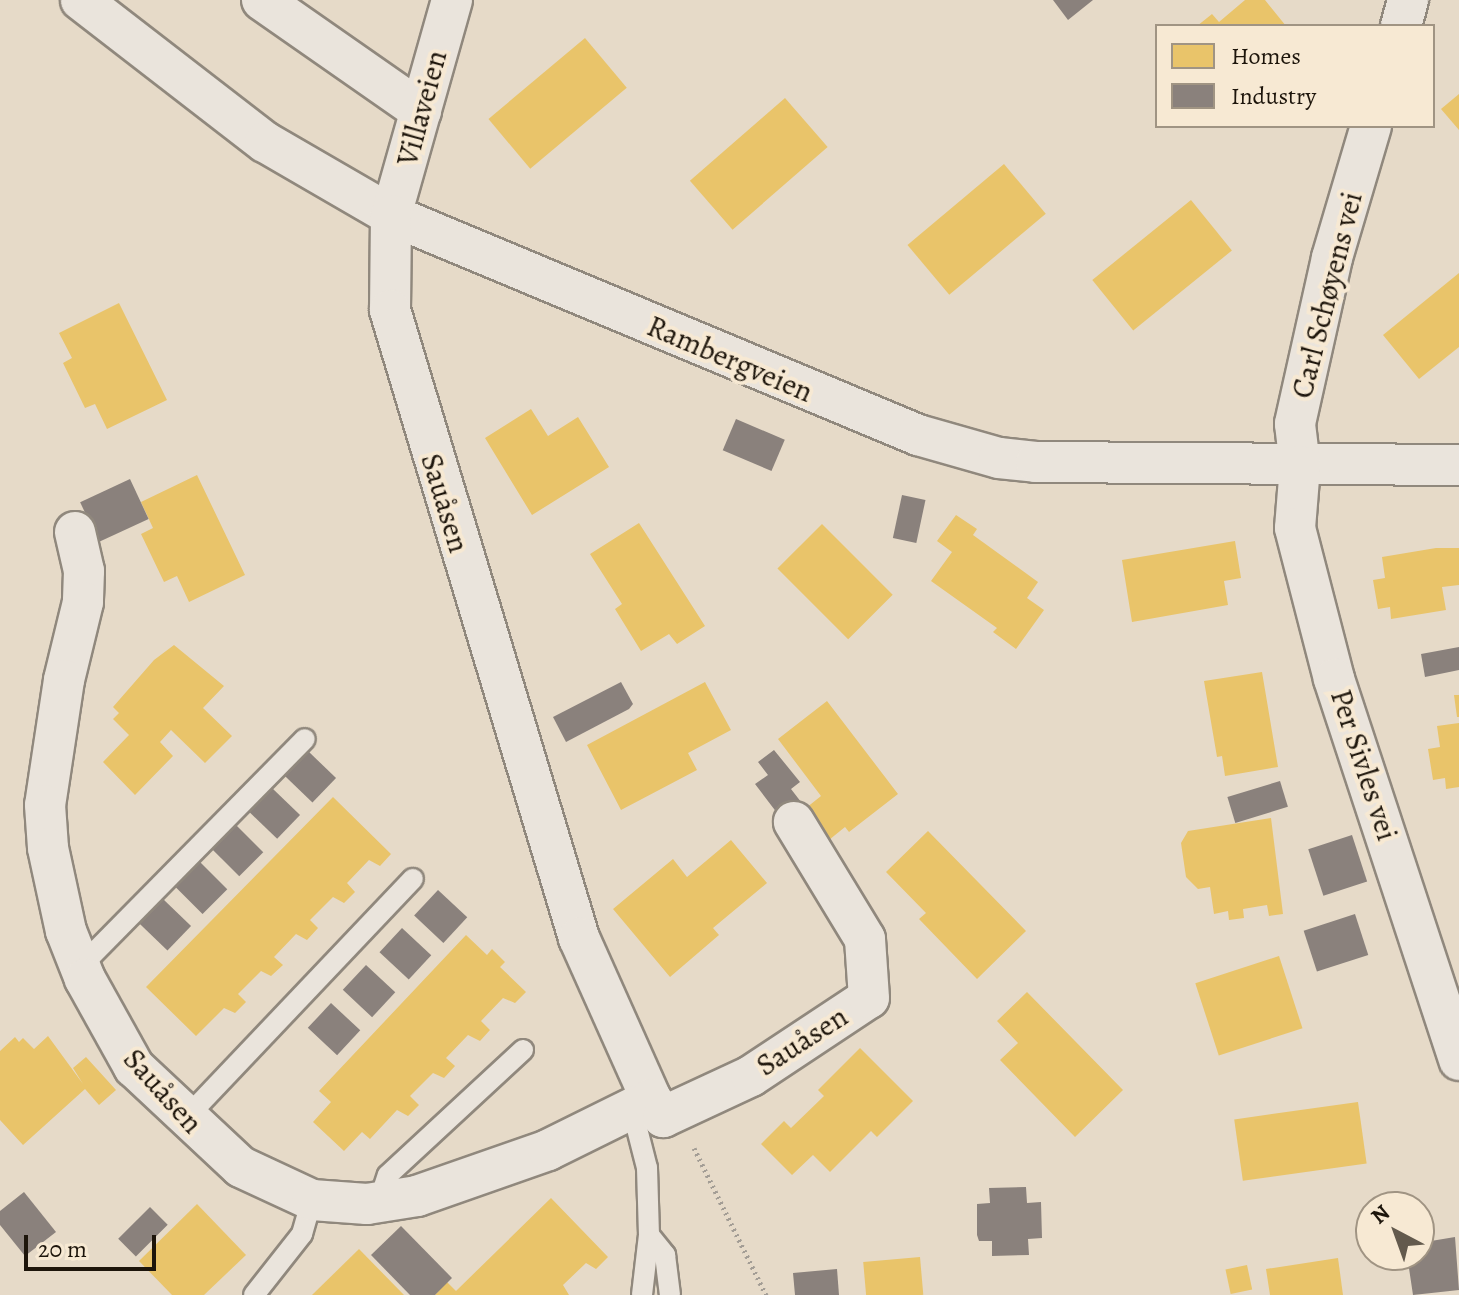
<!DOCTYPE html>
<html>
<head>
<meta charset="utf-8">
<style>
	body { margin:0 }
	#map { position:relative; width:1459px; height:1295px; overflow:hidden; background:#e6dac8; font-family:Alegreya,serif }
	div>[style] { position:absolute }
	.homes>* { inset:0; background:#e9c46a; transform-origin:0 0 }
	.industry>* { inset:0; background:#8a817c; transform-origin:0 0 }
	.path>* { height:5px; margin-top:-2.5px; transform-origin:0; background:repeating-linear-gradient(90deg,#a39d95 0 2px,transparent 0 6px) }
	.roads { filter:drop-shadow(2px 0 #90887d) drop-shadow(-2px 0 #90887d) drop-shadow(0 2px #90887d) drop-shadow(0 -2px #90887d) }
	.lane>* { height:20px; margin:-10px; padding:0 10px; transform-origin:10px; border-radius:10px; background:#eae4dc }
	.street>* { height:40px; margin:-20px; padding:0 20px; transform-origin:20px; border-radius:20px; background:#eae4dc }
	span { translate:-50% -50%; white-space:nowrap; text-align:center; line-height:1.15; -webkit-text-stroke:8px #f7e9d3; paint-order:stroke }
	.street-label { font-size:30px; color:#1d150b }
	.legend { position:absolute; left:1155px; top:24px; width:280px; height:104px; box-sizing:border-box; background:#f7e9d3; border:2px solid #a09483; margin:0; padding:10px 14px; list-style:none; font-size:24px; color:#1d150b }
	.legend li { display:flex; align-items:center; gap:16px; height:40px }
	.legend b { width:40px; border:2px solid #a09483 }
	.north { position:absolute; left:1355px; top:1191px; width:80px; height:80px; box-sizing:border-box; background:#f7e9d3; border:2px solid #a09483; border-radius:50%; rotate:319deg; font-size:22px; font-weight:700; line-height:32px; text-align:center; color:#1d150b }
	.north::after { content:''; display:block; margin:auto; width:28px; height:36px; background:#635a4d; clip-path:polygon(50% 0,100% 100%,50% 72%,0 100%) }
	.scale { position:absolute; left:24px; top:1235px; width:132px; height:36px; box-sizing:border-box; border:4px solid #1d150b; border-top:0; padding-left:10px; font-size:24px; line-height:28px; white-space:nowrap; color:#1d150b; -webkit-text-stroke:6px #f7e9d3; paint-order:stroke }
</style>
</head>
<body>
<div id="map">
	<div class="homes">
		<i style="clip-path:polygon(1245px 0,1265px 0,1286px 26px,1197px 26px,1212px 14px,1219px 22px)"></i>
		<i style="left:585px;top:38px;width:65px;height:126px;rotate:50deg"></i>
		<i style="clip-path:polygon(1459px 94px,1459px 130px,1441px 109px)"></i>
		<i style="left:785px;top:98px;width:65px;height:126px;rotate:49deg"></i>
		<i style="left:1004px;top:164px;width:65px;height:126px;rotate:50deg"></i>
		<i style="left:1191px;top:200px;width:65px;height:127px;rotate:51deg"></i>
		<i style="clip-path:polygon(1459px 273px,1459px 347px,1419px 379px,1383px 335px)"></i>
		<i style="clip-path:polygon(119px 303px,167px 400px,107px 429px,95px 404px,85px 408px,63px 363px,72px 358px,59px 333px)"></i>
		<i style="clip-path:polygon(531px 409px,548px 436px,578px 417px,609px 467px,532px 515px,485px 438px)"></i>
		<i style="clip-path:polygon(197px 475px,245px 575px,189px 602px,177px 576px,164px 582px,141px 534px,153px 528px,141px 502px)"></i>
		<i style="clip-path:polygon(956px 515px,977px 529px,973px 535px,1038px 582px,1027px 598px,1044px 610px,1016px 649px,993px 632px,997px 628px,931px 581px,952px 552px,937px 541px)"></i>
		<i style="clip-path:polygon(639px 523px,705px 626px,677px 644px,669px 634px,641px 651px,615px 609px,622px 604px,590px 554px)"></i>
		<i style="left:822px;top:524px;width:100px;height:63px;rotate:45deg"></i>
		<i style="clip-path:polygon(1235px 541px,1241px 578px,1224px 581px,1228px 605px,1132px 622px,1122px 560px)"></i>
		<i style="clip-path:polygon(1436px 548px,1459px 548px,1459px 585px,1442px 587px,1446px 610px,1391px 619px,1390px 607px,1378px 609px,1373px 580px,1385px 578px,1382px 557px)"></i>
		<i style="clip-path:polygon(174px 645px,224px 686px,203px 708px,232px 736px,205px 763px,171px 730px,160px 742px,173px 756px,135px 795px,103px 762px,129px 735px,113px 719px,119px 713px,113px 707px,154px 660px)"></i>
		<i style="clip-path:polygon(1262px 672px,1278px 767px,1225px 776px,1222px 756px,1217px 757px,1204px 681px)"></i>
		<i style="clip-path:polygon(705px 682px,731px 730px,688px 753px,697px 770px,621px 810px,587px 745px)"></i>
		<i style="clip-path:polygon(1454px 695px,1459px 695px,1459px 717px,1457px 717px)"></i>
		<i style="clip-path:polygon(827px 701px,898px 794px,849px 832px,845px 827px,824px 844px,806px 808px,821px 796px,778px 739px)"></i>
		<i style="clip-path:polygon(1459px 723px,1459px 787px,1446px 789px,1445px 778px,1433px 780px,1428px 749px,1440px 747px,1437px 726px)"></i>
		<i style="clip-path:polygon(333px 797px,391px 854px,380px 866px,369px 860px,347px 883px,355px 892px,344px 903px,333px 897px,310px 920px,318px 928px,307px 940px,296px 934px,274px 957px,283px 965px,271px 976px,261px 971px,238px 994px,246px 1002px,235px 1013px,224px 1008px,196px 1036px,146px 987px)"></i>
		<i style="clip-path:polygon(1271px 818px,1283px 914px,1269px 916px,1267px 905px,1243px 909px,1244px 918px,1229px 920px,1228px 911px,1214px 914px,1210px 887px,1198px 889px,1186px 877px,1181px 843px,1188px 831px)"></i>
		<i style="clip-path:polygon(928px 831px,1026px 931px,977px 979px,919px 919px,926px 913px,886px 872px)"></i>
		<i style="clip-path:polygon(731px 840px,767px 883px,713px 928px,719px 935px,670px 977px,613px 909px,673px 859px,687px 877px)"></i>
		<i style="clip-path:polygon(466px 935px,487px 955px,492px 949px,505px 962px,500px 967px,526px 992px,515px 1003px,503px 998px,481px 1021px,490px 1030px,480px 1041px,468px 1035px,446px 1058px,455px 1066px,444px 1078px,433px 1073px,410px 1096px,419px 1105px,408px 1116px,397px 1110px,370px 1139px,362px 1132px,344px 1151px,313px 1122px,331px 1102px,319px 1091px)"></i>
		<i style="left:1279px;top:956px;width:76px;height:88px;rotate:72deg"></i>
		<i style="clip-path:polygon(1027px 992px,1123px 1090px,1075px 1137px,1000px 1060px,1018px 1043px,997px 1021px)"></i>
		<i style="clip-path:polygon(48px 1036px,83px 1084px,73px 1068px,86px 1057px,116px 1090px,99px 1105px,85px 1089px,23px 1145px,0 1120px,0 1051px,15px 1037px,19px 1042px,23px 1038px,34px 1049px)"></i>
		<i style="clip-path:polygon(860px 1048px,913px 1101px,877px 1137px,871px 1131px,830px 1172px,813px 1155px,792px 1175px,761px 1144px,784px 1121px,791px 1128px,824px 1096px,818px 1090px)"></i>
		<i style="left:1358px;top:1102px;width:62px;height:125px;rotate:82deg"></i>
		<i style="clip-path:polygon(551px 1198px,608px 1257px,596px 1269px,586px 1263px,563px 1285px,569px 1295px,435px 1295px,447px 1282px,456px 1291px)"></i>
		<i style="clip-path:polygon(197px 1204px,246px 1255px,204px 1295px,172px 1295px,139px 1261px)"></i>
		<i style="clip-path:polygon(359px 1249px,404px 1295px,312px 1295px)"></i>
		<i style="left:920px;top:1257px;width:38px;height:57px;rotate:85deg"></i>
		<i style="clip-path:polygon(1338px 1258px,1343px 1295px,1270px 1295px,1266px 1269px)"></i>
		<i style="left:1247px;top:1265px;width:25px;height:22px;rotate:78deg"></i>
	</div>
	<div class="industry">
		<i style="clip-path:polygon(1053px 0,1093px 0,1068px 20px)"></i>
		<i style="left:736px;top:419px;width:53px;height:34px;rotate:23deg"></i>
		<i style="left:130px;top:479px;width:44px;height:55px;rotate:65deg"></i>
		<i style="left:902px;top:495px;width:24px;height:44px;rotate:12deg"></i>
		<i style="clip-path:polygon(1459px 647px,1459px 670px,1425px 677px,1421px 654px)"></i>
		<i style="clip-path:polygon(621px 682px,633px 704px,629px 709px,566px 742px,553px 717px)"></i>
		<i style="clip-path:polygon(774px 750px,800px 782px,791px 789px,808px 811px,787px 826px,755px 784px,768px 775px,758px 762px)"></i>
		<i style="left:308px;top:751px;width:39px;height:34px;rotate:44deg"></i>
		<i style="left:1280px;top:781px;width:27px;height:55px;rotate:73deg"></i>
		<i style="left:272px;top:788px;width:39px;height:33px;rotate:44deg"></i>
		<i style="left:235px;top:824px;width:40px;height:34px;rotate:45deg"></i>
		<i style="left:1352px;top:835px;width:49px;height:46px;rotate:72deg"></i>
		<i style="left:199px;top:861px;width:40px;height:35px;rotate:45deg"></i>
		<i style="left:438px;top:890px;width:40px;height:35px;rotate:43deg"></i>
		<i style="left:163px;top:899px;width:39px;height:34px;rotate:44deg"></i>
		<i style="left:1355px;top:914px;width:43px;height:54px;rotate:72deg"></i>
		<i style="left:402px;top:928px;width:40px;height:33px;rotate:43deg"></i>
		<i style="left:366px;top:965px;width:40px;height:34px;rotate:43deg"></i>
		<i style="left:331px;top:1003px;width:40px;height:34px;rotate:43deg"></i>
		<i style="clip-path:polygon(1026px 1187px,1027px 1203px,1041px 1202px,1042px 1238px,1028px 1239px,1029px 1255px,992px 1256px,992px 1241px,979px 1241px,977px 1235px,977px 1204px,990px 1203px,989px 1188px)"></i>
		<i style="clip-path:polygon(24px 1192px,56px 1232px,25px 1256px,0 1225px,0 1211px)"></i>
		<i style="left:150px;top:1207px;width:25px;height:45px;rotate:45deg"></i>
		<i style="clip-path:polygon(401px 1226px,452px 1278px,435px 1295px,410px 1295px,371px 1255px)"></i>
		<i style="clip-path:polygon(1455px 1237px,1459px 1290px,1413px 1295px,1407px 1255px,1419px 1255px,1419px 1243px)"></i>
		<i style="clip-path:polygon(837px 1269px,839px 1295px,795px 1295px,793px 1273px)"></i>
	</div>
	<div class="path">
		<i style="left:694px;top:1148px;width:164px;rotate:63.9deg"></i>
	</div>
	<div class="roads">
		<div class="lane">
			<i style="left:80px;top:967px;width:320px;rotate:-45.4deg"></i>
			<i style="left:632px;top:1109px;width:61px;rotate:75.7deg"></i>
			<i style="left:647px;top:1168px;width:67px;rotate:88.3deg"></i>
			<i style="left:649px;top:1235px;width:60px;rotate:96.7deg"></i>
			<i style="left:185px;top:1119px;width:331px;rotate:-46.5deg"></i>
			<i style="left:379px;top:1202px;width:28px;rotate:-72deg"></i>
			<i style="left:388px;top:1175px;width:184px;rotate:-42.8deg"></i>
			<i style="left:649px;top:1235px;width:26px;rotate:51deg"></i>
			<i style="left:665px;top:1255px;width:40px;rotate:82.9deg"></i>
			<i style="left:254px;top:1295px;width:78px;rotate:-51.8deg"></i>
			<i style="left:302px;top:1234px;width:35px;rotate:-74deg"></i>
		</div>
		<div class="street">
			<i style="left:81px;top:0;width:232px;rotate:37.7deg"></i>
			<i style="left:265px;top:142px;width:146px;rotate:30.1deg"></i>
			<i style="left:391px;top:215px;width:571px;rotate:22.66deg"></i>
			<i style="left:918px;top:435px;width:84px;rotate:15.9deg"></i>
			<i style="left:999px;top:458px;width:37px;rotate:6deg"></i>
			<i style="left:1036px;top:462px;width:423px;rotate:0.4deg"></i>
			<i style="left:262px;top:0;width:194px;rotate:34.9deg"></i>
			<i style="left:452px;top:0;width:223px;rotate:105.8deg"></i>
			<i style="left:391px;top:215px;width:95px;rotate:90.6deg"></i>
			<i style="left:390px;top:310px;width:656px;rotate:73.25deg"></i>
			<i style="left:579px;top:938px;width:176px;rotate:65.9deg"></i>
			<i style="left:1401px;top:26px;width:27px;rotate:-75deg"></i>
			<i style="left:1371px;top:126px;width:138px;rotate:106.5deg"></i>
			<i style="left:1332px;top:258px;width:170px;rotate:102.6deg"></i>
			<i style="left:1295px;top:424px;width:42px;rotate:83.2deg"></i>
			<i style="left:1300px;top:466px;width:62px;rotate:94.6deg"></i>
			<i style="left:1295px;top:528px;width:156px;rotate:75.5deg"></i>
			<i style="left:1334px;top:679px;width:401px;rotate:71.8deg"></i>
			<i style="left:75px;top:532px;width:40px;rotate:77deg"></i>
			<i style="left:84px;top:571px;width:31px;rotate:92deg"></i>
			<i style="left:83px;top:602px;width:80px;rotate:103.7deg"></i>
			<i style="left:64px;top:680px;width:126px;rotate:98.6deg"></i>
			<i style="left:45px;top:805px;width:43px;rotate:86deg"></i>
			<i style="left:48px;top:848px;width:85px;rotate:77.8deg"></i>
			<i style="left:66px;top:931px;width:52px;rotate:68.4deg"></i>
			<i style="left:85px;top:979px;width:101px;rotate:60.9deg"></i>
			<i style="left:134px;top:1067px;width:146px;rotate:43.1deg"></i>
			<i style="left:241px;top:1167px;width:78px;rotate:24.9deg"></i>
			<i style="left:312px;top:1200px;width:55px;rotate:4.2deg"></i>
			<i style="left:367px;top:1204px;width:51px;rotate:-9.1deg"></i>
			<i style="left:417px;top:1196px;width:139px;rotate:-19.3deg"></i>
			<i style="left:548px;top:1150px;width:115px;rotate:-26.3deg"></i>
			<i style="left:651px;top:1099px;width:22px;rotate:56deg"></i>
			<i style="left:663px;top:1117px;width:97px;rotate:-25deg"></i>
			<i style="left:751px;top:1076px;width:141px;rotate:-33.5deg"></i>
			<i style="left:869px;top:998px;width:59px;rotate:-93.9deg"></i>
			<i style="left:865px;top:939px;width:137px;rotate:-121.3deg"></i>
		</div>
	</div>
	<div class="street-label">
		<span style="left:422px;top:108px;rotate:-75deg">Villaveien</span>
		<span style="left:1327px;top:295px;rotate:-76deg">Carl Schøyens vei</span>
		<span style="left:730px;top:359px;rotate:23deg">Rambergveien</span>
		<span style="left:445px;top:503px;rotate:73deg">Sauåsen</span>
		<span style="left:1364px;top:765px;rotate:72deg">Per Sivles vei</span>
		<span style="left:802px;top:1041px;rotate:-33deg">Sauåsen</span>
		<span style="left:163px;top:1091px;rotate:48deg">Sauåsen</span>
	</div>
	<ul class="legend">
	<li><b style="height:22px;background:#e9c46a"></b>Homes</li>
	<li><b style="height:22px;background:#8a817c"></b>Industry</li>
	</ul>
	<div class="north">N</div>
	<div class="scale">20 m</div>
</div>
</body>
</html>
